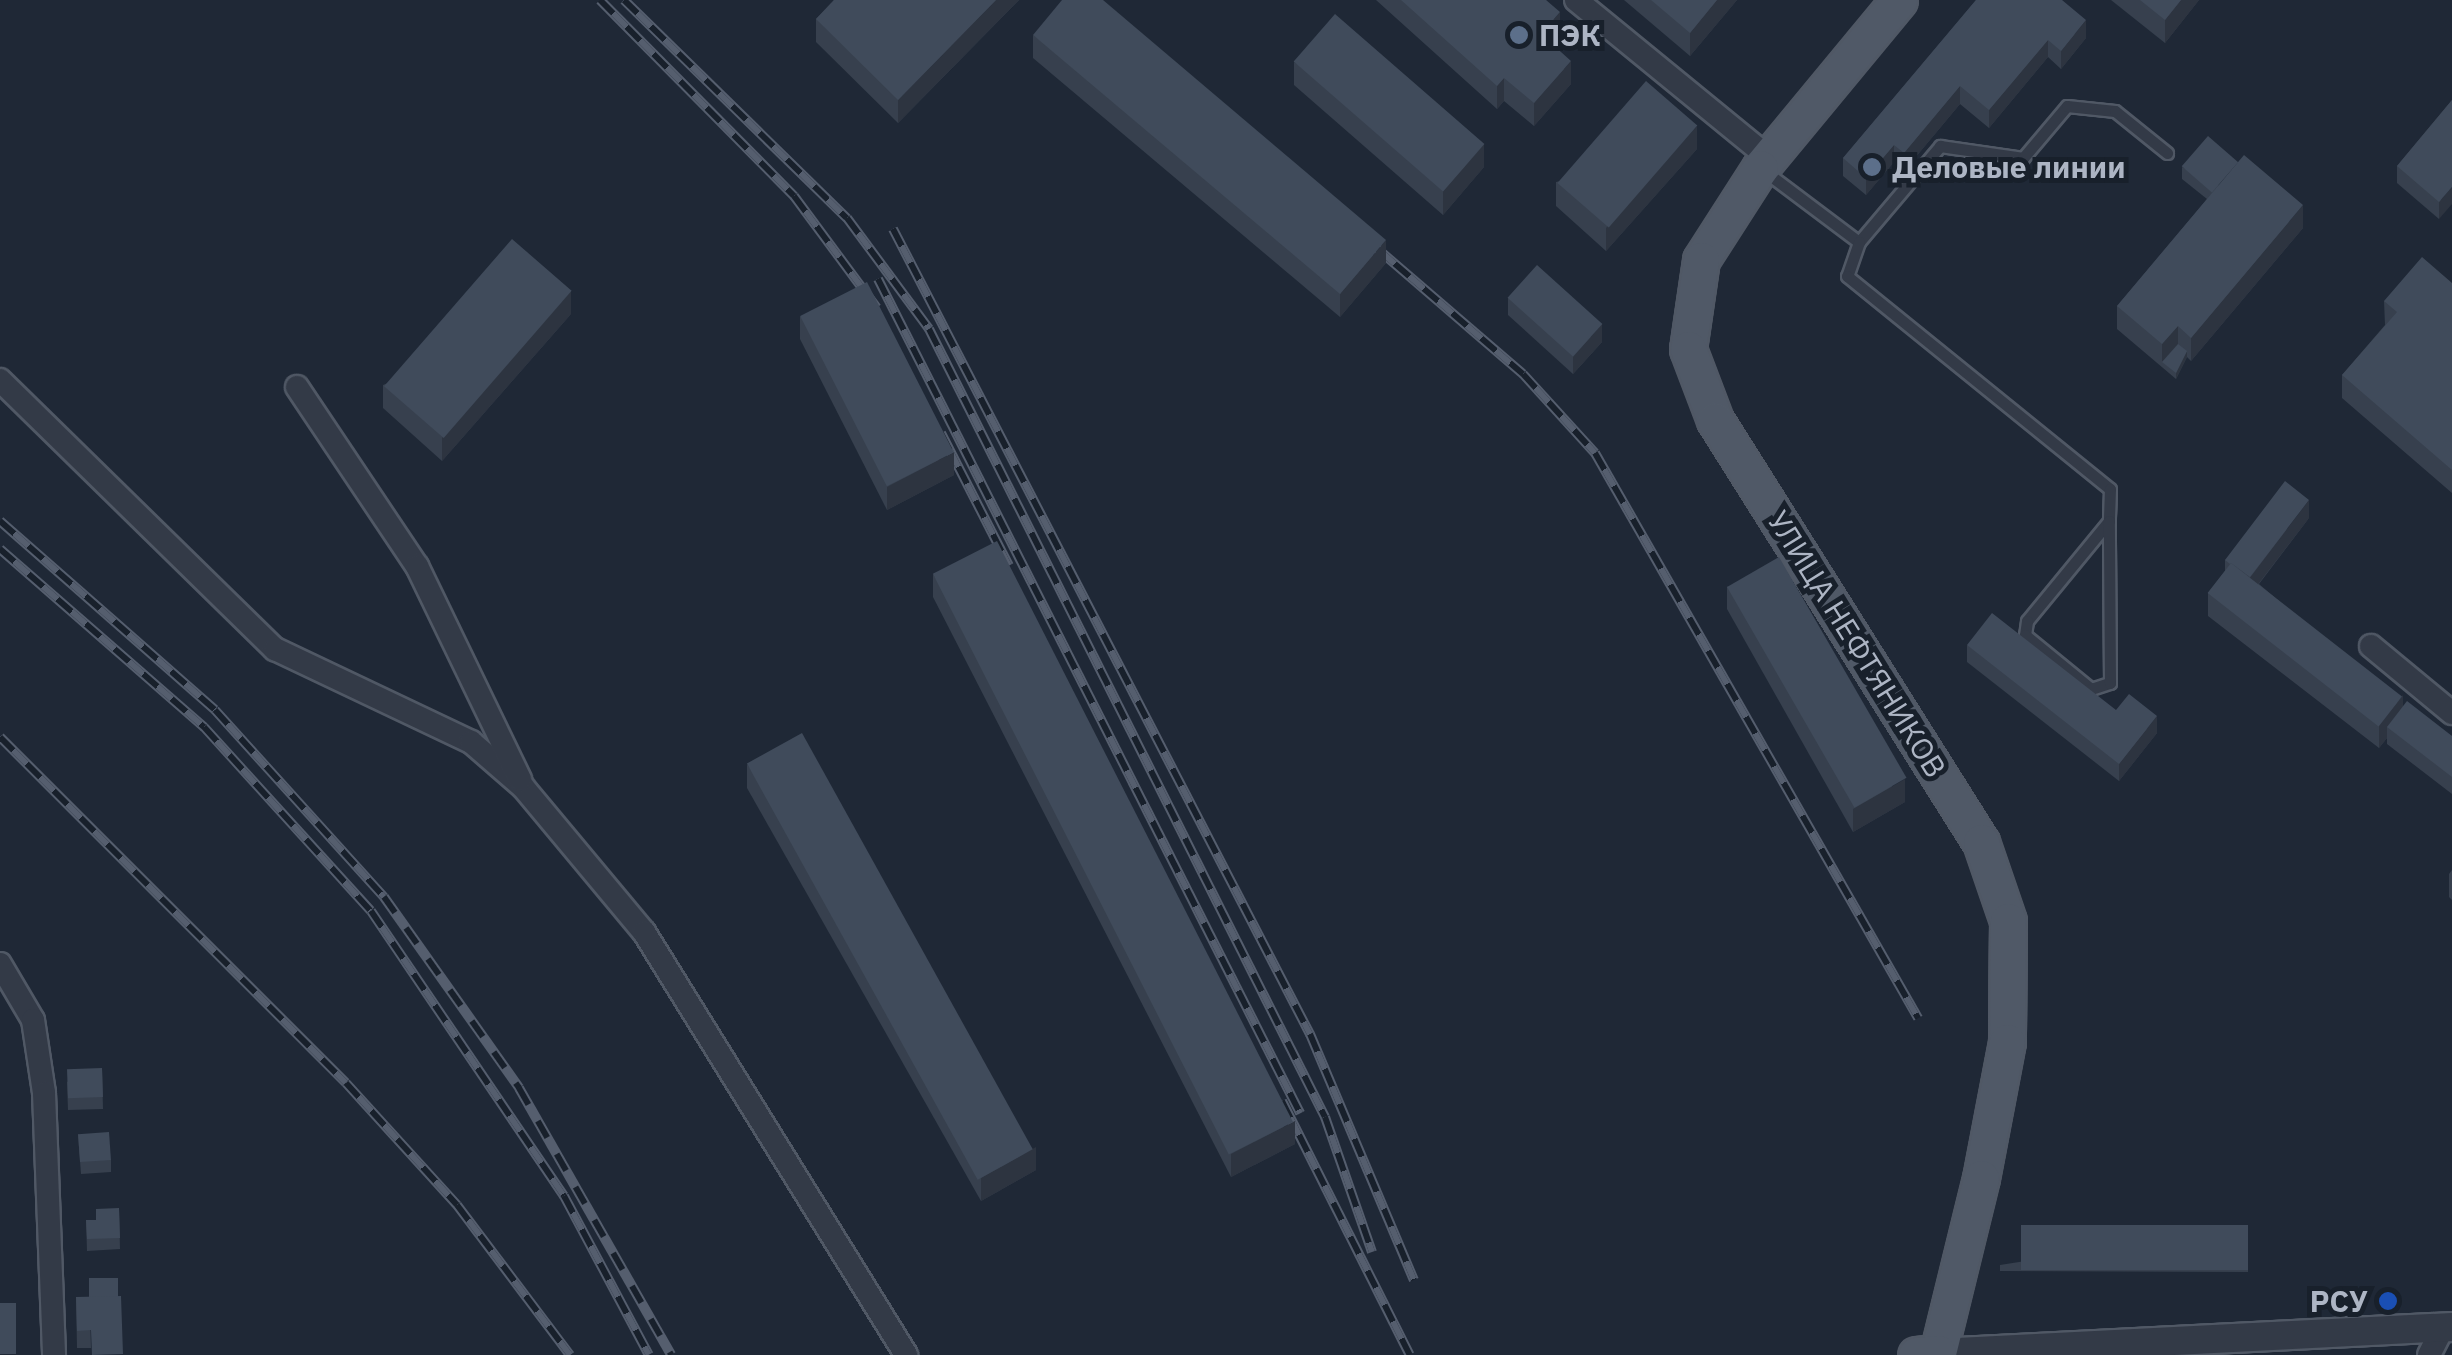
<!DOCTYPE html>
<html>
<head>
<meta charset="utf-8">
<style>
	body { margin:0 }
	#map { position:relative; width:2452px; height:1355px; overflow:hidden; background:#1f2836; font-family:"IBM Plex Sans",sans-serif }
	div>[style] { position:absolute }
	.roads { filter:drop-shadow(2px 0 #505865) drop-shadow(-2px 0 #505865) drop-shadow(0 2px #505865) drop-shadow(0 -2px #505865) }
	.service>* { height:11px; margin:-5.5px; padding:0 5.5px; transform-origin:5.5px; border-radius:5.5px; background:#333a47 }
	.minor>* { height:22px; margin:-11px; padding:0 11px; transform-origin:11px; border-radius:11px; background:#333a47 }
	.tertiary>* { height:28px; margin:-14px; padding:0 14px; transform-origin:14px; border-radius:14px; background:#333a47 }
	.primary>* { height:35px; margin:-17.5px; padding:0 17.5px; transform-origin:17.5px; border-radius:17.5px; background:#505967 }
	.rail>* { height:10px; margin-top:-5px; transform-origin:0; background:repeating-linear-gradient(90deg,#18202b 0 19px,#555e6e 0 38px); box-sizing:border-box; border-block:2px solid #555e6e }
	.wall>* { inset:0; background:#37404e }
	.shaded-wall>* { inset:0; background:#2d3440 }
	.building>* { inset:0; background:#404b5b; transform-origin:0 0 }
	.dots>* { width:28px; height:28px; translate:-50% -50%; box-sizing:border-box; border:5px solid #18202b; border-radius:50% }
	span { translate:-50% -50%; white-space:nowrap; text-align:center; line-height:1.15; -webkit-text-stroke:10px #18202b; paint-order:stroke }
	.poi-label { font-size:30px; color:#adb5c4; font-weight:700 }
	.left { translate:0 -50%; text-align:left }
	.right { translate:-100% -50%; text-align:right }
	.street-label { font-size:30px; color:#adb5c4 }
</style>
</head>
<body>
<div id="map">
	<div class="roads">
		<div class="service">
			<i style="left:1763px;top:170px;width:120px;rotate:36.9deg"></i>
			<i style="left:1859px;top:242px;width:126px;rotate:-49.8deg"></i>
			<i style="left:1940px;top:146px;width:84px;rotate:8.2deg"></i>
			<i style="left:2023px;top:158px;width:68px;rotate:-49.8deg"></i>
			<i style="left:2067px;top:106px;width:48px;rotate:5.9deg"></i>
			<i style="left:2115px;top:111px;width:67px;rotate:38.9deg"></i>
			<i style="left:1859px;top:242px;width:36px;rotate:109deg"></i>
			<i style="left:1847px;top:276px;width:338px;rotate:39deg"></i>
			<i style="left:2110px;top:489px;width:32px;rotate:92deg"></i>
			<i style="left:2109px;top:521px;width:129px;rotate:129.4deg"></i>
			<i style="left:2027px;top:621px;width:14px;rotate:98deg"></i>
			<i style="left:2025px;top:635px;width:85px;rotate:39.3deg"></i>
			<i style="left:2091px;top:689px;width:20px;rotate:-18deg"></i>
			<i style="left:2110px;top:683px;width:162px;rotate:-90.4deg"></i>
		</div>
		<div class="minor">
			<i style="left:1576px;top:0;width:248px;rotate:39.3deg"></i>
			<i style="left:0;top:380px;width:385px;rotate:44.4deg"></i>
			<i style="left:275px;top:649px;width:217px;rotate:25.4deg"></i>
			<i style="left:471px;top:742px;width:69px;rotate:40.9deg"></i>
			<i style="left:523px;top:787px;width:189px;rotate:50.2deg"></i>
			<i style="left:644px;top:932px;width:498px;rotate:58.2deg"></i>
			<i style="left:297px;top:387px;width:216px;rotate:56.2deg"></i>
			<i style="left:417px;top:566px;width:237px;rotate:64.2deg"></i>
			<i style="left:2371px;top:646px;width:105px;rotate:39.6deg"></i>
			<i style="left:0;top:964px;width:65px;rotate:59.5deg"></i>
			<i style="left:33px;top:1020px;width:74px;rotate:81.4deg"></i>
			<i style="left:44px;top:1093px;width:262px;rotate:87.8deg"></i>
			<i style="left:2429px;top:1355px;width:30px;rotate:-63deg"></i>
		</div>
		<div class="tertiary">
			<i style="left:1938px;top:1353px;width:515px;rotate:-2.9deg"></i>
		</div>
		<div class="primary">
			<i style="left:1899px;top:0;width:218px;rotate:129.6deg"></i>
			<i style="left:1760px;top:168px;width:109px;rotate:122.7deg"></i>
			<i style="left:1701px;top:260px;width:90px;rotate:98.3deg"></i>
			<i style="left:1688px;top:349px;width:76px;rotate:69.2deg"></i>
			<i style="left:1715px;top:420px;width:499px;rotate:57.8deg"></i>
			<i style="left:1981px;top:842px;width:83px;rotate:71.1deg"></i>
			<i style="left:2008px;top:921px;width:121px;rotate:90.5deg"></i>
			<i style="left:2007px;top:1042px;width:138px;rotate:100.8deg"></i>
			<i style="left:1981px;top:1178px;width:180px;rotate:103.8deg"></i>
			<i style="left:1938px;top:1353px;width:22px;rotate:175deg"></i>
		</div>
	</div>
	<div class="rail">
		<i style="left:600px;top:0;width:276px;rotate:45.3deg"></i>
		<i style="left:794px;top:196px;width:139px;rotate:53.5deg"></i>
		<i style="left:624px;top:0;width:312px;rotate:44.4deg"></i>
		<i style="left:847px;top:218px;width:138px;rotate:53.5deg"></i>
		<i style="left:929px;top:329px;width:882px;rotate:63.32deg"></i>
		<i style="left:1325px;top:1117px;width:143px;rotate:70.8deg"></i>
		<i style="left:893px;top:229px;width:907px;rotate:62.62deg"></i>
		<i style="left:1310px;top:1034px;width:267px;rotate:67.1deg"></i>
		<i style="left:1366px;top:239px;width:207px;rotate:40.7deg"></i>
		<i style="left:1523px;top:374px;width:107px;rotate:47.7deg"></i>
		<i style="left:1595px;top:453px;width:651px;rotate:60.24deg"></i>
		<i style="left:878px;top:279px;width:935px;rotate:63.16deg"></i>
		<i style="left:941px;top:433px;width:149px;rotate:62.9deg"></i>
		<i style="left:0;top:521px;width:286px;rotate:41.3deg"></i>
		<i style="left:215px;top:710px;width:252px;rotate:47.9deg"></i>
		<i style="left:384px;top:897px;width:234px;rotate:54.7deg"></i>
		<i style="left:519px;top:1088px;width:307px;rotate:60.3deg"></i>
		<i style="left:0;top:549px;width:271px;rotate:41.1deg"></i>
		<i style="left:204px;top:727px;width:248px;rotate:47.8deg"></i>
		<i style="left:371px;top:911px;width:344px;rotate:55.9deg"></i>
		<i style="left:564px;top:1196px;width:180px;rotate:61.9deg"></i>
		<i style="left:0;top:737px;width:489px;rotate:45deg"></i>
		<i style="left:346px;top:1083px;width:165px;rotate:47.7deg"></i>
		<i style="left:457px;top:1205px;width:188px;rotate:53deg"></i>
		<i style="left:1282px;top:1101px;width:284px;rotate:63.3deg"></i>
	</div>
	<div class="wall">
		<i style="clip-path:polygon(834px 0,1019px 0,898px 123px,816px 42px,816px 19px)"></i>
		<i style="clip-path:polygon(1376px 0,1546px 0,1560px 35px,1553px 44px,1571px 84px,1534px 126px,1504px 101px,1497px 109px)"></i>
		<i style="clip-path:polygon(1624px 0,1737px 0,1690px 56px)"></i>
		<i style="clip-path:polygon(1976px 0,2086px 38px,2061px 69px,2048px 57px,1989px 128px,1960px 104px,1904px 171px,1894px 162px,1866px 195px,1843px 176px,1843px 158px)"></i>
		<i style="clip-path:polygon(2111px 0,2199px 0,2165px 43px)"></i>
		<i style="clip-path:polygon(1033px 35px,1386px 263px,1340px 317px,1033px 58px)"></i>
		<i style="clip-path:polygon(1294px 62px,1484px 167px,1443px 215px,1294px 85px)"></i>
		<i style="clip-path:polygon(2452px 100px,2439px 219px,2397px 183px,2397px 166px)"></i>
		<i style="clip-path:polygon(1697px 149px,1606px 251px,1556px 206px,1556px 182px)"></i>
		<i style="clip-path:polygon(2182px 167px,2303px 228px,2191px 361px,2187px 357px,2176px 379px,2117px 329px,2117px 306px,2207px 199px,2182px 179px)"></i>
		<i style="clip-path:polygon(2452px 283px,2452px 493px,2342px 398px,2342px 375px,2385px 325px,2384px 301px)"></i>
		<i style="clip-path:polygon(1508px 298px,1602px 342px,1573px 374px,1508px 315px)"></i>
		<i style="clip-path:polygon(571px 314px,442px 461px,383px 408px,383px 385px)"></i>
		<i style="clip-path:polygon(800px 316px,954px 475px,887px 510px,800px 339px)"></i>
		<i style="clip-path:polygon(2309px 518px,2259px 584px,2403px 707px,2452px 736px,2452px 794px,2387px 744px,2387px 738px,2379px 748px,2208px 616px,2208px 593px,2225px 571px,2225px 560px)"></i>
		<i style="clip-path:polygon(933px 574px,1295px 1144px,1231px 1177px,933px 597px)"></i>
		<i style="clip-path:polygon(1727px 586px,1905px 802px,1853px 832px,1727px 609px)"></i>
		<i style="clip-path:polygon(1967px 645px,2157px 733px,2119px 781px,1967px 662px)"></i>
		<i style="clip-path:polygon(747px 764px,1036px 1170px,981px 1201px,747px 788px)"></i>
		<i style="clip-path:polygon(2452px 870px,2452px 900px,2449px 897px,2449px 874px)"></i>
		<i style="clip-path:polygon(102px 1068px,103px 1109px,68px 1110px,67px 1082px)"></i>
		<i style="clip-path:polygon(78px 1134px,111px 1160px,111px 1172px,81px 1174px)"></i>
		<i style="clip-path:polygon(119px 1208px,120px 1249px,87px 1251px,86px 1220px,96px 1220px)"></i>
		<i style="clip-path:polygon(2248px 1226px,2248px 1272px,2000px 1271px,2000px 1265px)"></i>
		<i style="clip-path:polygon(89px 1278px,91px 1348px,77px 1348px,76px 1297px,89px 1297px)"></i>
	</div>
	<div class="shaded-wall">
		<i style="clip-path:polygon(996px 0,1019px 0,898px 123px,898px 100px)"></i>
		<i style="clip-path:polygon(1717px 0,1737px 0,1690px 56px,1690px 33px)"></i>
		<i style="clip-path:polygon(2181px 0,2199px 0,2165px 43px,2165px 20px)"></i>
		<i style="clip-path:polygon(1560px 12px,1560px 35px,1541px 58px,1541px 34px)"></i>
		<i style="clip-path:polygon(2086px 20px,2086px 38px,2061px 69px,2061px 51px)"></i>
		<i style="clip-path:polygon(2048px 40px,2048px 57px,1989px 128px,1989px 110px)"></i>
		<i style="clip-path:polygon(1571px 61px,1571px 84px,1534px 126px,1534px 103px)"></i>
		<i style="clip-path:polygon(1504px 78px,1504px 101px,1497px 109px,1497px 86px)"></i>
		<i style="clip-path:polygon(1960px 86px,1960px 104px,1904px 171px,1904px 153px)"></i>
		<i style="clip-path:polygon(1697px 126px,1697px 149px,1606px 251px,1606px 228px)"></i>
		<i style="clip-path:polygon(1484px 144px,1484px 167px,1443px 215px,1443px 191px)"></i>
		<i style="clip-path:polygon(1894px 145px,1894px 162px,1866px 195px,1866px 178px)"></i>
		<i style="clip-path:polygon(2452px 187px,2452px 204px,2439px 219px,2439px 202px)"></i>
		<i style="clip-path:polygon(2303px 205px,2303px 228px,2191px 361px,2191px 338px)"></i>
		<i style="clip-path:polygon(1386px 240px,1386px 263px,1340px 317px,1340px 294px)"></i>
		<i style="clip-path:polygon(571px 291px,571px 314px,442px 461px,442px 438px)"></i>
		<i style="clip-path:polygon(1602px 324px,1602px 342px,1573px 374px,1573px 357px)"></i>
		<i style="clip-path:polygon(2178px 326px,2178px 349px,2162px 362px,2162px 344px)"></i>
		<i style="clip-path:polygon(2187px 351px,2187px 357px,2176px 379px,2176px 373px)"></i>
		<i style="clip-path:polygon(954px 452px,954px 475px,887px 510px,887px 487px)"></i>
		<i style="clip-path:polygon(2309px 500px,2309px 518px,2249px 596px,2249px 579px)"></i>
		<i style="clip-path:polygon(2403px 695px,2403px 718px,2387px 727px,2387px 738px,2379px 748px,2379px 725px)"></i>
		<i style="clip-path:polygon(2157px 716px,2157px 733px,2119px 781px,2119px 764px)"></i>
		<i style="clip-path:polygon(1905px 779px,1905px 802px,1853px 832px,1853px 809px)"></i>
		<i style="clip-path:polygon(1295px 1121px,1295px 1144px,1231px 1177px,1231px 1154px)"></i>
		<i style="clip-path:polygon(1036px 1147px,1036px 1170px,981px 1201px,981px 1178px)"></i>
	</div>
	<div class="building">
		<i style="clip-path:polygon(834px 0,996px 0,898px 100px,816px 19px)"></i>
		<i style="clip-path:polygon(1062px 0,1103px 0,1386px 240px,1340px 294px,1033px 35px)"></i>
		<i style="clip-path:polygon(1401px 0,1546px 0,1560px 12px,1541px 34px,1571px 61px,1534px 103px,1504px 78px,1497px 86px)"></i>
		<i style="clip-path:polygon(1651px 0,1717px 0,1690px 33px)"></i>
		<i style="clip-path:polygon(1976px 0,2062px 0,2086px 20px,2061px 51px,2048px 40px,1989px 110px,1960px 86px,1904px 153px,1894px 145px,1866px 178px,1843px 158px)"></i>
		<i style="clip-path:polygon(2140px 0,2181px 0,2165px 20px)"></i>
		<i style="left:1335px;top:14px;width:198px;height:63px;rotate:41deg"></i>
		<i style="left:1646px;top:81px;width:68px;height:135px;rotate:41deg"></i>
		<i style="clip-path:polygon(2452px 100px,2452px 187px,2439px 202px,2397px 166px)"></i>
		<i style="left:2208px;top:136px;width:40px;height:40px;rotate:41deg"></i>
		<i style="clip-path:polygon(2244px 155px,2303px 205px,2191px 338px,2178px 326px,2162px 344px,2117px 306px)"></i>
		<i style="left:512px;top:239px;width:79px;height:195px;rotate:41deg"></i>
		<i style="clip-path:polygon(2422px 257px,2452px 283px,2452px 470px,2342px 375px,2397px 312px,2384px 301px)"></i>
		<i style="left:1537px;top:265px;width:88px;height:44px;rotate:42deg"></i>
		<i style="left:867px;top:282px;width:191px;height:75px;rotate:63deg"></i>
		<i style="clip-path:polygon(2178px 344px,2187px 351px,2176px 373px,2162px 362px)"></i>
		<i style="clip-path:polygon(2285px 481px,2309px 500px,2250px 577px,2231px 563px,2230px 564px,2225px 560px)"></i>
		<i style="left:997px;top:541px;width:652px;height:72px;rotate:63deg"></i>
		<i style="left:1779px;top:557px;width:255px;height:60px;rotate:60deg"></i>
		<i style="left:2231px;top:563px;width:217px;height:38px;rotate:38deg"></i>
		<i style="clip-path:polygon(1992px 613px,2116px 710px,2129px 694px,2157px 716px,2119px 764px,1967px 645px)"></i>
		<i style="clip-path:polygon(2407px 701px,2452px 736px,2452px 777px,2387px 727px)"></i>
		<i style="left:802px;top:733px;width:476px;height:63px;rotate:61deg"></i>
		<i style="left:102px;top:1068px;width:29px;height:35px;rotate:88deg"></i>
		<i style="left:109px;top:1132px;width:28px;height:31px;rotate:86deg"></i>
		<i style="clip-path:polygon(119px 1208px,120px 1238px,87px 1239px,86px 1220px,96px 1220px,96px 1209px)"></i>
		<i style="left:2021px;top:1225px;width:227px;height:45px"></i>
		<i style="left:89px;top:1278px;width:29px;height:19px"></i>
		<i style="clip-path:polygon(121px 1296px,123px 1354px,92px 1355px,91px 1330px,77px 1331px,76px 1297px)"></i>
		<i style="left:0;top:1303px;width:16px;height:51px"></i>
	</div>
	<div class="dots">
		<i style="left:1519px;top:35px;background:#5c6f8a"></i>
		<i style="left:1872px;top:167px;background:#5c6f8a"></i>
		<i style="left:2388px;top:1301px;background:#1a4fb4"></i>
	</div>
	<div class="poi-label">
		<span class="left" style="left:1539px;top:35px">ПЭК</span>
		<span class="left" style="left:1892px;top:167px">Деловые линии</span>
		<span class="right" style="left:2368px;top:1301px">РСУ</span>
	</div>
	<div class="street-label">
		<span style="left:1857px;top:644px;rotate:58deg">УЛИЦА НЕФТЯНИКОВ</span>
	</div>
</div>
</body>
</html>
